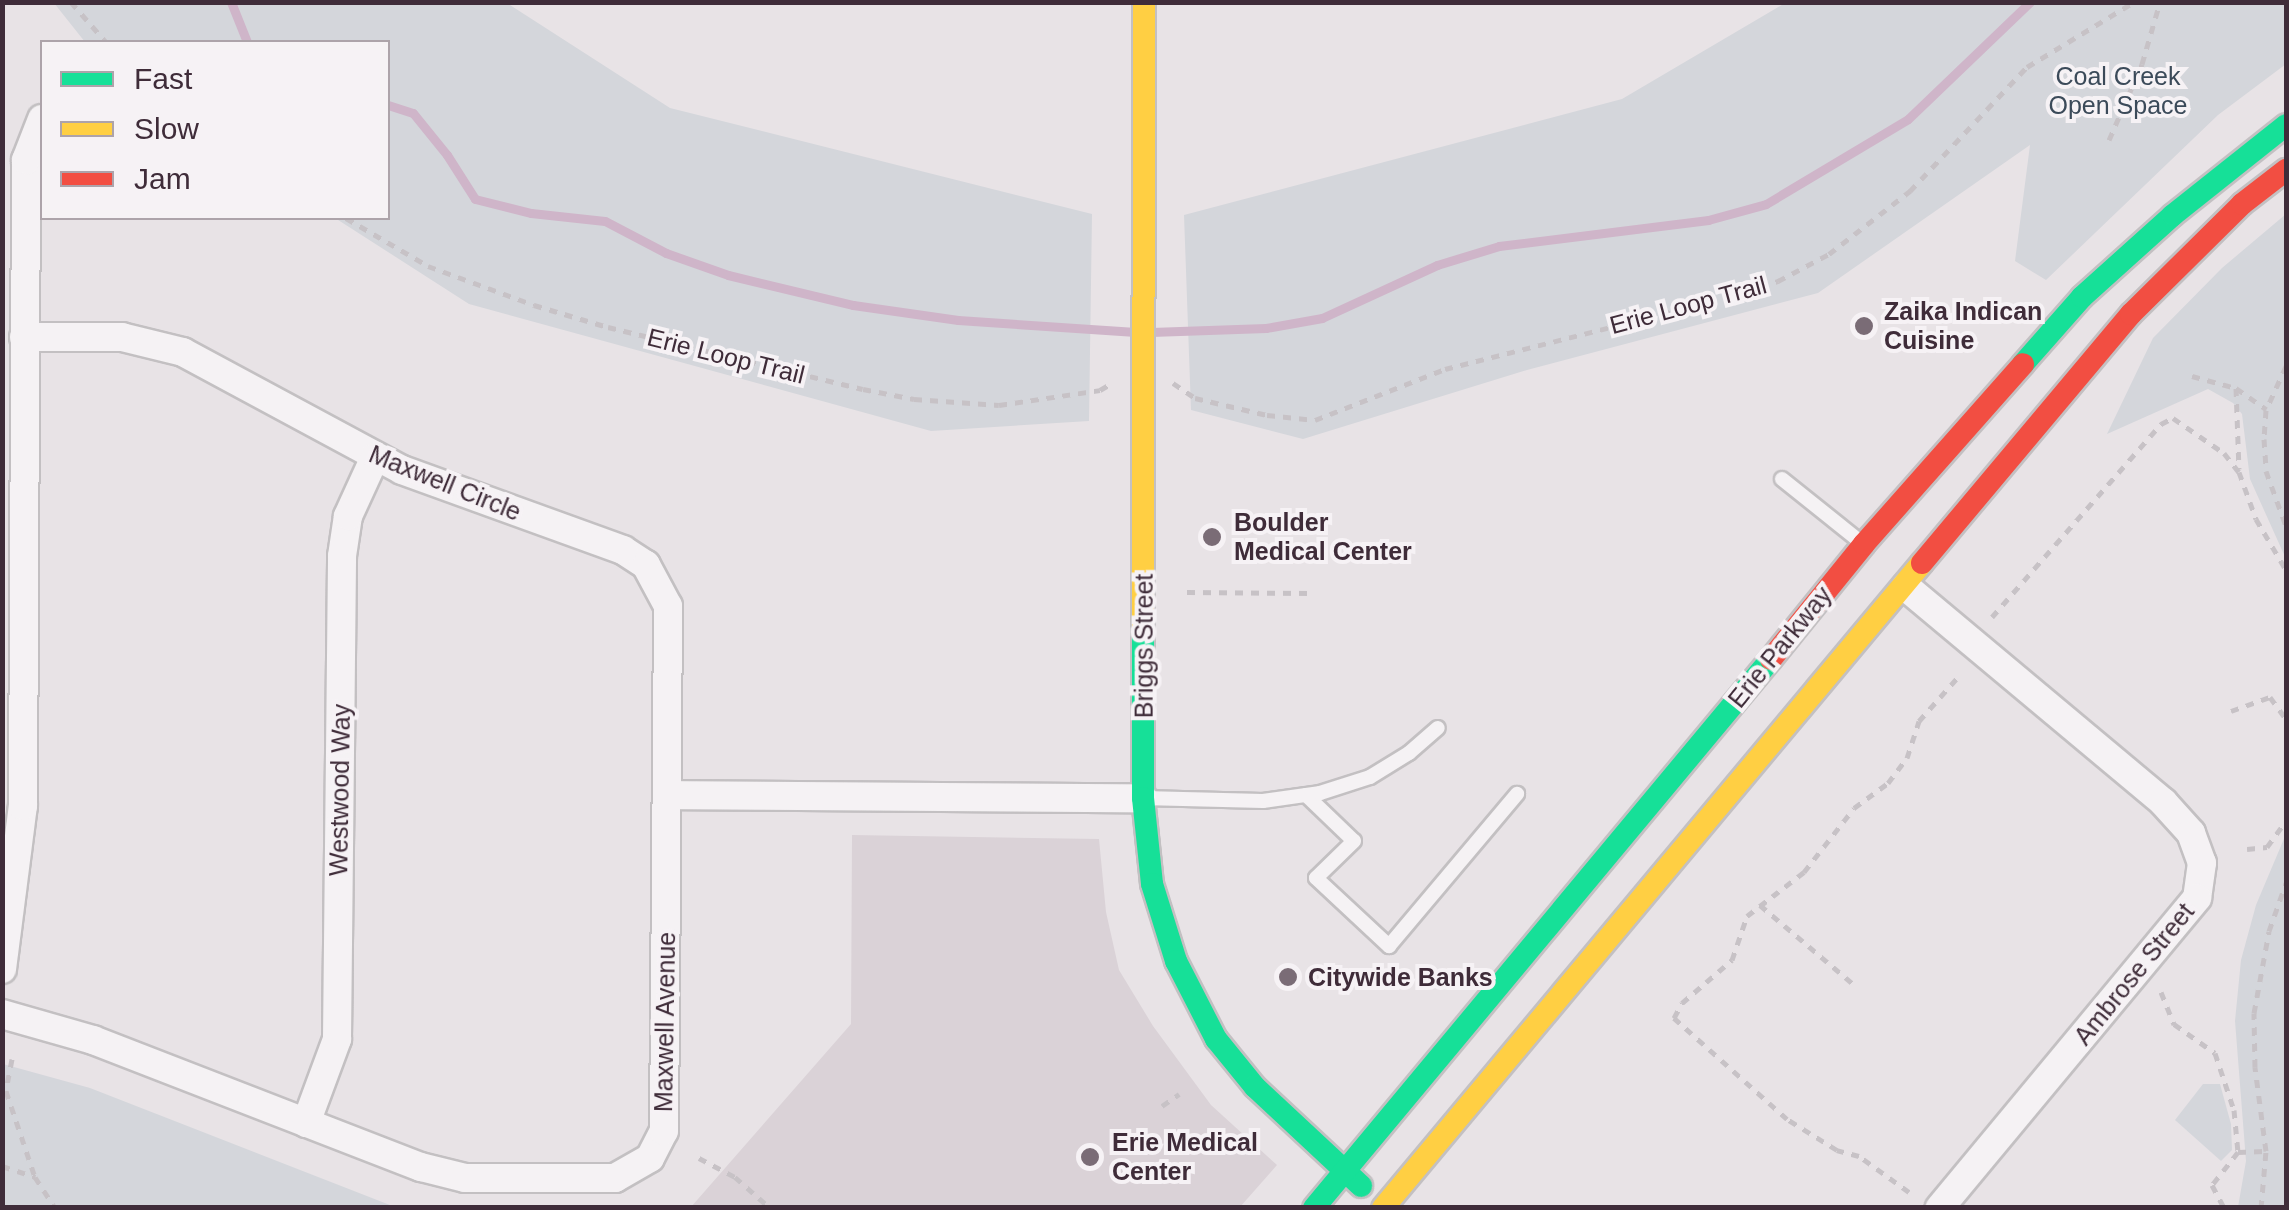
<!DOCTYPE html>
<html>
<head>
<meta charset="utf-8">
<style>
	body { margin:0 }
	#map { position:relative; width:2289px; height:1210px; overflow:hidden; background:#e8e3e6; font-family:Helvetica,sans-serif }
	div>[style] { position:absolute }
	.built>* { inset:0; background:#dad2d7 }
	.green>* { inset:0; background:#d4d6db }
	.stream>* { height:9px; margin:-4.5px; padding:0 4.5px; transform-origin:4.5px; border-radius:4.5px; background:#cfb5c9 }
	.path>* { height:5px; margin-top:-2.5px; transform-origin:0; background:repeating-linear-gradient(90deg,#c7c2c6 0 8px,transparent 0 16px) }
	.roads { filter:drop-shadow(2px 0 #c3c0c2) drop-shadow(-2px 0 #c3c0c2) drop-shadow(0 2px #c3c0c2) drop-shadow(0 -2px #c3c0c2) }
	.lane>* { height:14px; margin:-7px; padding:0 7px; transform-origin:7px; border-radius:7px; background:#f5f2f4 }
	.street>* { height:28px; margin:-14px; padding:0 14px; transform-origin:14px; border-radius:14px; background:#f5f2f4 }
	.fast>* { height:22px; margin:-11px; padding:0 11px; transform-origin:11px; border-radius:11px; background:#16e098 }
	.slow>* { height:22px; margin:-11px; padding:0 11px; transform-origin:11px; border-radius:11px; background:#ffcf43 }
	.jam>* { height:22px; margin:-11px; padding:0 11px; transform-origin:11px; border-radius:11px; background:#f24e42 }
	.dots>* { width:28px; height:28px; translate:-50% -50%; box-sizing:border-box; border:5px solid #f6f2f5; border-radius:50% }
	span { translate:-50% -50%; white-space:nowrap; text-align:center; line-height:1.15; -webkit-text-stroke:8px #f6f2f5; paint-order:stroke }
	.park-label { font-size:25px; color:#3b4a59 }
	.street-label { font-size:25px; color:#3f2c39 }
	.poi-label { font-size:25px; color:#3f2c39; font-weight:700 }
	.left { translate:0 -50%; text-align:left }
	.frame { position:absolute; inset:0; border:5px solid #3f2c39; pointer-events:none }
	.legend { position:absolute; left:40px; top:40px; width:350px; height:180px; box-sizing:border-box; background:#f6f2f5; border:2px solid #ada3aa; margin:0; padding:12px 18px; list-style:none; font-size:30px; color:#3f2c39 }
	.legend li { display:flex; align-items:center; gap:20px; height:50px }
	.legend b { width:50px; border:2px solid #ada3aa }
</style>
</head>
<body>
<div id="map">
	<div class="built">
		<i style="clip-path:polygon(852px 835px,1099px 839px,1106px 912px,1119px 970px,1153px 1026px,1211px 1105px,1277px 1165px,1240px 1207px,691px 1207px,851px 1024px)"></i>
	</div>
	<div class="green">
		<i style="clip-path:polygon(1787px 2px,2286px 3px,2286px 64px,2218px 115px,2046px 280px,2015px 261px,2030px 145px,1818px 293px,1527px 370px,1303px 439px,1191px 410px,1184px 215px,1622px 99px)"></i>
		<i style="clip-path:polygon(54px 3px,507px 3px,670px 108px,1092px 214px,1089px 421px,931px 431px,469px 304px,335px 218px,388px 218px,388px 42px,85px 42px)"></i>
		<i style="clip-path:polygon(2286px 214px,2286px 559px,2250px 479px,2242px 414px,2233px 403px,2208px 389px,2107px 434px,2153px 338px,2222px 268px)"></i>
		<i style="clip-path:polygon(2286px 834px,2286px 1207px,2238px 1207px,2246px 1161px,2235px 1021px,2241px 960px,2256px 905px)"></i>
		<i style="clip-path:polygon(3px 1064px,90px 1088px,395px 1207px,3px 1207px)"></i>
		<i style="clip-path:polygon(2203px 1084px,2220px 1084px,2231px 1124px,2232px 1150px,2221px 1161px,2175px 1120px)"></i>
	</div>
	<div class="stream">
		<i style="left:231px;top:2px;width:43px;rotate:68.2deg"></i>
		<i style="left:388px;top:105px;width:26px;rotate:18deg"></i>
		<i style="left:413px;top:113px;width:54px;rotate:51deg"></i>
		<i style="left:447px;top:155px;width:52px;rotate:57.5deg"></i>
		<i style="left:475px;top:199px;width:58px;rotate:14deg"></i>
		<i style="left:531px;top:213px;width:74px;rotate:6.2deg"></i>
		<i style="left:605px;top:221px;width:69px;rotate:27.7deg"></i>
		<i style="left:666px;top:253px;width:66px;rotate:19.5deg"></i>
		<i style="left:728px;top:275px;width:129px;rotate:13.5deg"></i>
		<i style="left:853px;top:305px;width:106px;rotate:8.1deg"></i>
		<i style="left:958px;top:320px;width:178px;rotate:3.9deg"></i>
		<i style="left:1151px;top:332px;width:115px;rotate:-2deg"></i>
		<i style="left:1266px;top:328px;width:57px;rotate:-10.1deg"></i>
		<i style="left:1322px;top:318px;width:127px;rotate:-24.7deg"></i>
		<i style="left:1437px;top:265px;width:65px;rotate:-17deg"></i>
		<i style="left:1499px;top:246px;width:211px;rotate:-7.1deg"></i>
		<i style="left:1708px;top:220px;width:60px;rotate:-15.4deg"></i>
		<i style="left:1766px;top:204px;width:165px;rotate:-30.9deg"></i>
		<i style="left:1908px;top:119px;width:169px;rotate:-43.8deg"></i>
	</div>
	<div class="path">
		<i style="left:71px;top:2px;width:53px;rotate:48.8deg"></i>
		<i style="left:2109px;top:140px;width:83px;rotate:-66.5deg"></i>
		<i style="left:2142px;top:64px;width:65px;rotate:-73.8deg"></i>
		<i style="left:346px;top:218px;width:95px;rotate:30.3deg"></i>
		<i style="left:428px;top:266px;width:113px;rotate:20.2deg"></i>
		<i style="left:534px;top:305px;width:77px;rotate:16.6deg"></i>
		<i style="left:608px;top:327px;width:262px;rotate:13.7deg"></i>
		<i style="left:863px;top:389px;width:52px;rotate:11.1deg"></i>
		<i style="left:914px;top:399px;width:85px;rotate:4deg"></i>
		<i style="left:999px;top:405px;width:102px;rotate:-8.4deg"></i>
		<i style="left:1100px;top:390px;width:14px;rotate:-30deg"></i>
		<i style="left:2286px;top:366px;width:48px;rotate:114.4deg"></i>
		<i style="left:2266px;top:410px;width:29px;rotate:94deg"></i>
		<i style="left:2264px;top:439px;width:32px;rotate:86deg"></i>
		<i style="left:2266px;top:471px;width:59px;rotate:70deg"></i>
		<i style="left:2192px;top:376px;width:46px;rotate:15.3deg"></i>
		<i style="left:2236px;top:388px;width:37px;rotate:35deg"></i>
		<i style="left:1173px;top:383px;width:27px;rotate:34deg"></i>
		<i style="left:1195px;top:398px;width:74px;rotate:13.3deg"></i>
		<i style="left:1267px;top:415px;width:48px;rotate:5.9deg"></i>
		<i style="left:1315px;top:420px;width:140px;rotate:-21.4deg"></i>
		<i style="left:1445px;top:369px;width:294px;rotate:-14.2deg"></i>
		<i style="left:1730px;top:297px;width:51px;rotate:-18.4deg"></i>
		<i style="left:1778px;top:281px;width:58px;rotate:-27.9deg"></i>
		<i style="left:1829px;top:254px;width:103px;rotate:-37.9deg"></i>
		<i style="left:1910px;top:191px;width:170px;rotate:-46.7deg"></i>
		<i style="left:2027px;top:67px;width:125px;rotate:-31.3deg"></i>
		<i style="left:2236px;top:388px;width:81px;rotate:87.9deg"></i>
		<i style="left:1187px;top:592px;width:127px;rotate:0.5deg"></i>
		<i style="left:1992px;top:617px;width:257px;rotate:-48.8deg"></i>
		<i style="left:2161px;top:424px;width:13px;rotate:-27deg"></i>
		<i style="left:2173px;top:418px;width:62px;rotate:34.5deg"></i>
		<i style="left:2224px;top:453px;width:24px;rotate:52deg"></i>
		<i style="left:2239px;top:472px;width:50px;rotate:70.1deg"></i>
		<i style="left:2256px;top:519px;width:59px;rotate:59.5deg"></i>
		<i style="left:2231px;top:711px;width:41px;rotate:-19.7deg"></i>
		<i style="left:2270px;top:697px;width:27px;rotate:54deg"></i>
		<i style="left:2247px;top:849px;width:20px;rotate:-6deg"></i>
		<i style="left:2267px;top:847px;width:32px;rotate:-54deg"></i>
		<i style="left:1760px;top:905px;width:122px;rotate:40.3deg"></i>
		<i style="left:2161px;top:992px;width:35px;rotate:68deg"></i>
		<i style="left:2174px;top:1024px;width:50px;rotate:35.3deg"></i>
		<i style="left:2215px;top:1053px;width:60px;rotate:71.6deg"></i>
		<i style="left:2234px;top:1110px;width:42px;rotate:84.6deg"></i>
		<i style="left:2238px;top:1152px;width:42px;rotate:128.2deg"></i>
		<i style="left:2212px;top:1185px;width:26px;rotate:62deg"></i>
		<i style="left:12px;top:1059px;width:33px;rotate:101deg"></i>
		<i style="left:6px;top:1091px;width:91px;rotate:71.4deg"></i>
		<i style="left:1162px;top:1106px;width:21px;rotate:-35deg"></i>
		<i style="left:2238px;top:1152px;width:27px;rotate:-2deg"></i>
		<i style="left:699px;top:1158px;width:41px;rotate:27.8deg"></i>
		<i style="left:735px;top:1177px;width:47px;rotate:41.5deg"></i>
		<i style="left:2px;top:1166px;width:35px;rotate:18deg"></i>
		<i style="left:35px;top:1177px;width:37px;rotate:57deg"></i>
		<i style="left:1909px;top:1192px;width:62px;rotate:-144.2deg"></i>
		<i style="left:1859px;top:1156px;width:23px;rotate:-165deg"></i>
		<i style="left:1837px;top:1150px;width:59px;rotate:-148.2deg"></i>
		<i style="left:1787px;top:1119px;width:152px;rotate:-138.2deg"></i>
		<i style="left:1674px;top:1018px;width:17px;rotate:-62deg"></i>
		<i style="left:1682px;top:1003px;width:66px;rotate:-40.7deg"></i>
		<i style="left:1732px;top:960px;width:46px;rotate:-71.2deg"></i>
		<i style="left:1747px;top:916px;width:72px;rotate:-37.7deg"></i>
		<i style="left:1804px;top:872px;width:81px;rotate:-52deg"></i>
		<i style="left:1854px;top:808px;width:42px;rotate:-36.3deg"></i>
		<i style="left:1888px;top:783px;width:31px;rotate:-53deg"></i>
		<i style="left:1907px;top:758px;width:39px;rotate:-72deg"></i>
		<i style="left:1919px;top:721px;width:57px;rotate:-48.5deg"></i>
		<i style="left:2261px;top:1208px;width:57px;rotate:-85deg"></i>
		<i style="left:2266px;top:1151px;width:85px;rotate:-97.5deg"></i>
		<i style="left:2255px;top:1067px;width:54px;rotate:-91.1deg"></i>
		<i style="left:2254px;top:1013px;width:83px;rotate:-79.6deg"></i>
		<i style="left:2269px;top:931px;width:51px;rotate:-70.5deg"></i>
	</div>
	<div class="roads">
		<div class="lane">
			<i style="left:1782px;top:479px;width:104px;rotate:38.7deg"></i>
			<i style="left:1306px;top:795px;width:66px;rotate:43.8deg"></i>
			<i style="left:1354px;top:841px;width:53px;rotate:135.8deg"></i>
			<i style="left:1316px;top:878px;width:100px;rotate:43deg"></i>
			<i style="left:1389px;top:946px;width:199px;rotate:-49.9deg"></i>
			<i style="left:1143px;top:798px;width:120px;rotate:1.4deg"></i>
			<i style="left:1263px;top:801px;width:58px;rotate:-8deg"></i>
			<i style="left:1320px;top:793px;width:52px;rotate:-17.7deg"></i>
			<i style="left:1370px;top:777px;width:46px;rotate:-31.6deg"></i>
			<i style="left:1409px;top:753px;width:38px;rotate:-41deg"></i>
		</div>
		<div class="street">
			<i style="left:1906px;top:587px;width:335px;rotate:39.9deg"></i>
			<i style="left:2163px;top:802px;width:42px;rotate:47.9deg"></i>
			<i style="left:2191px;top:833px;width:32px;rotate:70deg"></i>
			<i style="left:2202px;top:863px;width:35px;rotate:98deg"></i>
			<i style="left:2197px;top:898px;width:403px;rotate:129.7deg"></i>
			<i style="left:668px;top:795px;width:475px;rotate:0.4deg"></i>
			<i style="left:2px;top:969px;width:164px;rotate:-82.7deg"></i>
			<i style="left:23px;top:806px;width:646px;rotate:-89.73deg"></i>
			<i style="left:26px;top:160px;width:44px;rotate:-68.7deg"></i>
			<i style="left:2px;top:1014px;width:95px;rotate:15.9deg"></i>
			<i style="left:93px;top:1040px;width:352px;rotate:21.2deg"></i>
			<i style="left:421px;top:1167px;width:45px;rotate:14deg"></i>
			<i style="left:465px;top:1178px;width:150px"></i>
			<i style="left:615px;top:1178px;width:40px;rotate:-29.7deg"></i>
			<i style="left:650px;top:1158px;width:30px;rotate:-63deg"></i>
			<i style="left:664px;top:1131px;width:525px;rotate:-89.56deg"></i>
			<i style="left:668px;top:606px;width:47px;rotate:-118.2deg"></i>
			<i style="left:646px;top:565px;width:27px;rotate:-147deg"></i>
			<i style="left:623px;top:550px;width:235px;rotate:-160.1deg"></i>
			<i style="left:402px;top:470px;width:249px;rotate:-151.7deg"></i>
			<i style="left:183px;top:352px;width:63px;rotate:-166.2deg"></i>
			<i style="left:122px;top:337px;width:98px;rotate:180deg"></i>
			<i style="left:306px;top:1123px;width:90px;rotate:-69.7deg"></i>
			<i style="left:337px;top:1039px;width:483px;rotate:-89.4deg"></i>
			<i style="left:342px;top:556px;width:40px;rotate:-81.5deg"></i>
			<i style="left:348px;top:516px;width:65px;rotate:-65.4deg"></i>
		</div>
		<div class="fast">
			<i style="left:2023px;top:364px;width:89px;rotate:-48.6deg"></i>
			<i style="left:2082px;top:297px;width:122px;rotate:-42deg"></i>
			<i style="left:2173px;top:215px;width:144px;rotate:-38.5deg"></i>
			<i style="left:1143px;top:629px;width:169px;rotate:90deg"></i>
			<i style="left:1143px;top:798px;width:86px;rotate:84deg"></i>
			<i style="left:1152px;top:884px;width:81px;rotate:72.7deg"></i>
			<i style="left:1176px;top:961px;width:88px;rotate:62.9deg"></i>
			<i style="left:1216px;top:1039px;width:62px;rotate:50.9deg"></i>
			<i style="left:1255px;top:1087px;width:145px;rotate:43deg"></i>
			<i style="left:1314px;top:1208px;width:714px;rotate:-50.23deg"></i>
		</div>
		<div class="slow">
			<i style="left:1143px;top:629px;width:627px;rotate:-89.91deg"></i>
			<i style="left:1383px;top:1208px;width:841px;rotate:-50.12deg"></i>
		</div>
		<div class="jam">
			<i style="left:1922px;top:563px;width:325px;rotate:-50deg"></i>
			<i style="left:2131px;top:314px;width:156px;rotate:-44.7deg"></i>
			<i style="left:2242px;top:204px;width:56px;rotate:-37.7deg"></i>
			<i style="left:1771px;top:659px;width:148px;rotate:-51deg"></i>
			<i style="left:1864px;top:544px;width:240px;rotate:-48.5deg"></i>
		</div>
	</div>
	<div class="dots">
		<i style="left:1864px;top:326px;background:#7a6c76"></i>
		<i style="left:1212px;top:537px;background:#7a6c76"></i>
		<i style="left:1288px;top:977px;background:#7a6c76"></i>
		<i style="left:1090px;top:1157px;background:#7a6c76"></i>
	</div>
	<div class="park-label">
		<span style="left:2118px;top:91px">Coal Creek<br>Open Space</span>
	</div>
	<div class="street-label">
		<span style="left:1688px;top:305px;rotate:-15deg">Erie Loop Trail</span>
		<span style="left:726px;top:356px;rotate:14deg">Erie Loop Trail</span>
		<span style="left:445px;top:483px;rotate:22deg">Maxwell Circle</span>
		<span style="left:1144px;top:646px;rotate:-90deg">Briggs Street</span>
		<span style="left:1780px;top:647px;rotate:-51deg">Erie Parkway</span>
		<span style="left:340px;top:790px;rotate:-89deg">Westwood Way</span>
		<span style="left:2134px;top:974px;rotate:-51deg">Ambrose Street</span>
		<span style="left:665px;top:1022px;rotate:-89deg">Maxwell Avenue</span>
	</div>
	<div class="poi-label">
		<span class="left" style="left:1884px;top:326px">Zaika Indican<br>Cuisine</span>
		<span class="left" style="left:1234px;top:537px">Boulder<br>Medical Center</span>
		<span class="left" style="left:1308px;top:977px">Citywide Banks</span>
		<span class="left" style="left:1112px;top:1157px">Erie Medical<br>Center</span>
	</div>
	<div class="frame"></div>
	<ul class="legend">
	<li><b style="height:12px;background:#16e098"></b>Fast</li>
	<li><b style="height:12px;background:#ffcf43"></b>Slow</li>
	<li><b style="height:12px;background:#f24e42"></b>Jam</li>
	</ul>
</div>
</body>
</html>
